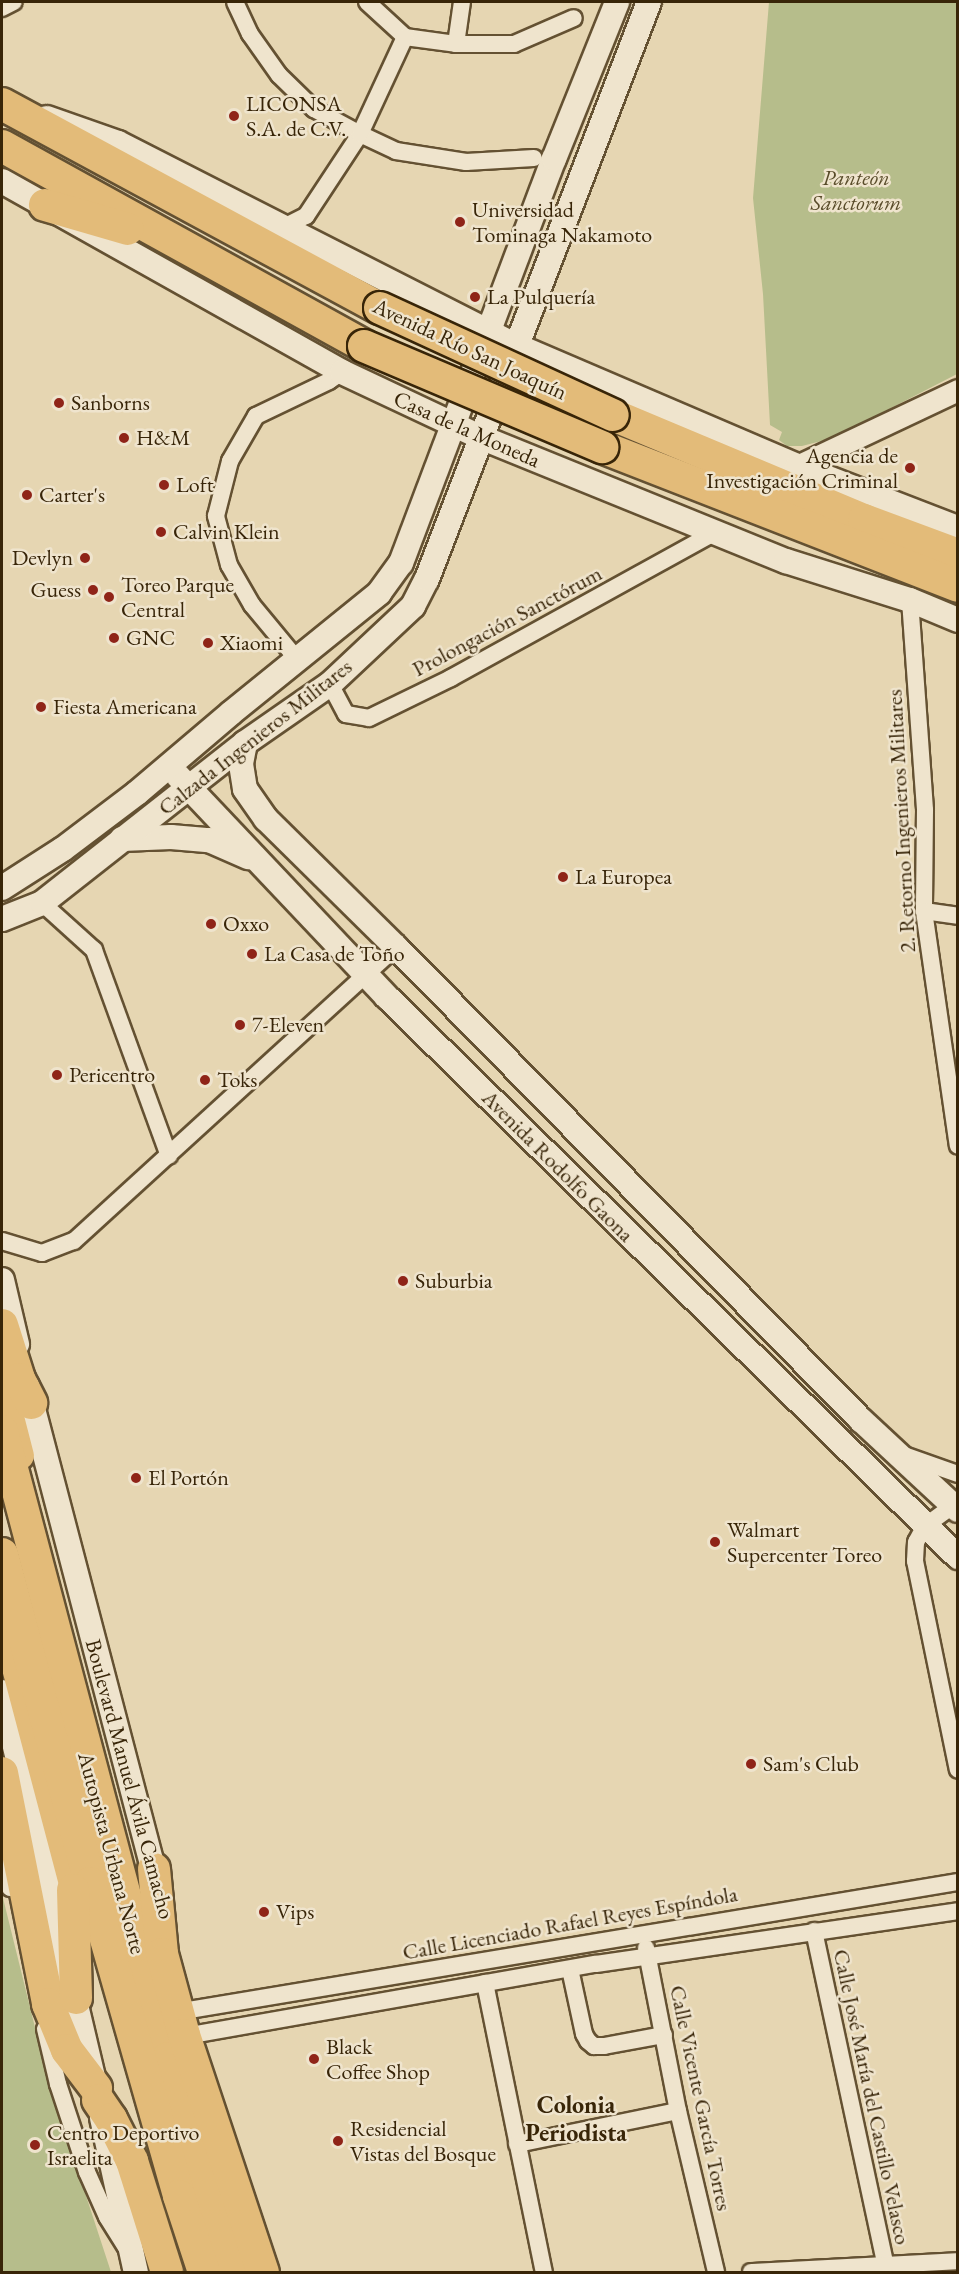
<!DOCTYPE html>
<html>
<head>
<meta charset="utf-8">
<style>
	body { margin:0 }
	#map { position:relative; width:959px; height:2274px; overflow:hidden; background:#e6d6b2; font-family:"EB Garamond",serif }
	div>[style] { position:absolute }
	.green>* { inset:0; background:#b6bd8b }
	.roads { filter:drop-shadow(2px 0 #645132) drop-shadow(-2px 0 #645132) drop-shadow(0 2px #645132) drop-shadow(0 -2px #645132) }
	.minor>* { height:16px; margin:-8px; padding:0 8px; transform-origin:8px; border-radius:8px; background:#efe4cd }
	.tertiary>* { height:21px; margin:-10.5px; padding:0 10.5px; transform-origin:10.5px; border-radius:10.5px; background:#efe4cd }
	.secondary>* { height:24px; margin:-12px; padding:0 12px; transform-origin:12px; border-radius:12px; background:#efe4cd }
	.trunk>* { height:28px; margin:-14px; padding:0 14px; transform-origin:14px; border-radius:14px; background:#e3bb79 }
	.motorway>* { height:32px; margin:-16px; padding:0 16px; transform-origin:16px; border-radius:16px; background:#e3bb79 }
	.bridges { filter:drop-shadow(2px 0 #382508) drop-shadow(-2px 0 #382508) drop-shadow(0 2px #382508) drop-shadow(0 -2px #382508) }
	.motorway-bridge>* { height:32px; margin:-16px; padding:0 16px; transform-origin:16px; border-radius:16px; background:#e3bb79 }
	.dots>* { width:16px; height:16px; translate:-50% -50%; box-sizing:border-box; border:3px solid #efe4cd; border-radius:50% }
	span { translate:-50% -50%; white-space:nowrap; text-align:center; line-height:1.15; -webkit-text-stroke:5px #efe4cd; paint-order:stroke }
	.poi-label { font-size:22px; color:#382508 }
	.left { translate:0 -50%; text-align:left }
	.right { translate:-100% -50%; text-align:right }
	.park-label { font-size:22px; color:#584b29; font-style:italic }
	.street-label { font-size:22px; color:#382508 }
	.neighbourhood-label { font-size:24px; color:#382508; font-weight:700 }
	.frame { position:absolute; inset:0; border:3px solid #382508; pointer-events:none }
</style>
</head>
<body>
<div id="map">
	<div class="green">
		<i style="clip-path:polygon(769px 2px,957px 2px,957px 374px,833px 438px,802px 446px,787px 446px,779px 440px,782px 432px,770px 425px,763px 294px,753px 198px)"></i>
		<i style="clip-path:polygon(2px 1894px,48px 2080px,111px 2272px,2px 2272px)"></i>
	</div>
	<div class="roads">
		<div class="minor">
			<i style="left:235px;top:2px;width:35px;rotate:65deg"></i>
			<i style="left:250px;top:34px;width:50px;rotate:54.7deg"></i>
			<i style="left:279px;top:75px;width:49px;rotate:44.2deg"></i>
			<i style="left:314px;top:109px;width:52px;rotate:28.5deg"></i>
			<i style="left:360px;top:134px;width:40px;rotate:25deg"></i>
			<i style="left:396px;top:151px;width:71px;rotate:8.9deg"></i>
			<i style="left:466px;top:162px;width:68px;rotate:-3.4deg"></i>
			<i style="left:367px;top:2px;width:52px;rotate:42.6deg"></i>
			<i style="left:405px;top:37px;width:51px;rotate:7.8deg"></i>
			<i style="left:456px;top:44px;width:58px"></i>
			<i style="left:514px;top:44px;width:65px;rotate:-23.4deg"></i>
			<i style="left:2px;top:8px;width:13px;rotate:-27deg"></i>
			<i style="left:456px;top:44px;width:42px;rotate:-81.9deg"></i>
			<i style="left:284px;top:227px;width:25px;rotate:-27deg"></i>
			<i style="left:306px;top:216px;width:98px;rotate:-56.6deg"></i>
			<i style="left:360px;top:134px;width:107px;rotate:-65.1deg"></i>
			<i style="left:910px;top:600px;width:211px;rotate:85.9deg"></i>
			<i style="left:925px;top:810px;width:101px;rotate:90.6deg"></i>
			<i style="left:924px;top:911px;width:237px;rotate:81.8deg"></i>
			<i style="left:296px;top:658px;width:69px;rotate:-129.7deg"></i>
			<i style="left:252px;top:605px;width:46px;rotate:-119.9deg"></i>
			<i style="left:229px;top:565px;width:51px;rotate:-104.9deg"></i>
			<i style="left:216px;top:516px;width:57px;rotate:-75.7deg"></i>
			<i style="left:230px;top:461px;width:52px;rotate:-60deg"></i>
			<i style="left:256px;top:416px;width:81px;rotate:-25.6deg"></i>
			<i style="left:329px;top:381px;width:16px;rotate:-35deg"></i>
			<i style="left:330px;top:684px;width:34px;rotate:62deg"></i>
			<i style="left:346px;top:714px;width:23px;rotate:10deg"></i>
			<i style="left:369px;top:718px;width:91px;rotate:-26deg"></i>
			<i style="left:451px;top:678px;width:300px;rotate:-28.9deg"></i>
			<i style="left:42px;top:903px;width:70px;rotate:42.1deg"></i>
			<i style="left:94px;top:950px;width:219px;rotate:70deg"></i>
			<i style="left:924px;top:911px;width:34px;rotate:8deg"></i>
			<i style="left:2px;top:1241px;width:42px;rotate:16.7deg"></i>
			<i style="left:42px;top:1253px;width:34px;rotate:-21deg"></i>
			<i style="left:74px;top:1241px;width:436px;rotate:-42.4deg"></i>
			<i style="left:904px;top:1455px;width:57px;rotate:19.4deg"></i>
			<i style="left:958px;top:1502px;width:41px;rotate:144deg"></i>
			<i style="left:925px;top:1526px;width:18px;rotate:119deg"></i>
			<i style="left:916px;top:1542px;width:19px;rotate:93deg"></i>
			<i style="left:915px;top:1561px;width:213px;rotate:78.4deg"></i>
			<i style="left:2px;top:1853px;width:36px;rotate:77deg"></i>
			<i style="left:814px;top:1931px;width:349px;rotate:77.9deg"></i>
			<i style="left:646px;top:1948px;width:166px;rotate:78.9deg"></i>
			<i style="left:678px;top:2111px;width:165px;rotate:76.7deg"></i>
			<i style="left:570px;top:1969px;width:66px;rotate:77.8deg"></i>
			<i style="left:584px;top:2034px;width:8px;rotate:60deg"></i>
			<i style="left:588px;top:2041px;width:8px;rotate:40deg"></i>
			<i style="left:594px;top:2046px;width:10px"></i>
			<i style="left:604px;top:2046px;width:61px;rotate:-10.4deg"></i>
			<i style="left:485px;top:1983px;width:295px;rotate:78.5deg"></i>
			<i style="left:189px;top:2010px;width:780px;rotate:-9.45deg"></i>
			<i style="left:45px;top:2029px;width:57px;rotate:76.7deg"></i>
			<i style="left:58px;top:2084px;width:93px;rotate:71.8deg"></i>
			<i style="left:87px;top:2172px;width:49px;rotate:66deg"></i>
			<i style="left:107px;top:2217px;width:36px;rotate:58deg"></i>
			<i style="left:197px;top:2034px;width:405px;rotate:-10deg"></i>
			<i style="left:596px;top:1964px;width:366px;rotate:-8.3deg"></i>
			<i style="left:517px;top:2144px;width:164px;rotate:-11.6deg"></i>
			<i style="left:751px;top:2272px;width:207px;rotate:-3deg"></i>
		</div>
		<div class="tertiary">
			<i style="left:797px;top:466px;width:178px;rotate:-25.3deg"></i>
		</div>
		<div class="secondary">
			<i style="left:47px;top:118px;width:75px;rotate:19.4deg"></i>
			<i style="left:118px;top:143px;width:448px;rotate:27deg"></i>
			<i style="left:517px;top:346px;width:305px;rotate:23.2deg"></i>
			<i style="left:797px;top:466px;width:173px;rotate:21.1deg"></i>
			<i style="left:2px;top:181px;width:390px;rotate:29.3deg"></i>
			<i style="left:342px;top:372px;width:153px;rotate:25.2deg"></i>
			<i style="left:480px;top:437px;width:330px;rotate:22.1deg"></i>
			<i style="left:786px;top:561px;width:130px;rotate:17.5deg"></i>
			<i style="left:910px;top:600px;width:52px;rotate:22.6deg"></i>
			<i style="left:245px;top:743px;width:21px;rotate:101deg"></i>
			<i style="left:241px;top:764px;width:25px;rotate:81deg"></i>
			<i style="left:245px;top:789px;width:37px;rotate:55deg"></i>
			<i style="left:266px;top:819px;width:182px;rotate:44.6deg"></i>
			<i style="left:396px;top:947px;width:663px;rotate:45.49deg"></i>
			<i style="left:861px;top:1420px;width:132px;rotate:42.9deg"></i>
			<i style="left:178px;top:776px;width:304px;rotate:46.6deg"></i>
			<i style="left:387px;top:997px;width:800px;rotate:44.44deg"></i>
			<i style="left:122px;top:839px;width:49px;rotate:-2.3deg"></i>
			<i style="left:171px;top:837px;width:38px;rotate:5deg"></i>
			<i style="left:209px;top:840px;width:43px;rotate:23.6deg"></i>
			<i style="left:2px;top:888px;width:72px;rotate:-32.6deg"></i>
			<i style="left:63px;top:849px;width:93px;rotate:-37.1deg"></i>
			<i style="left:137px;top:793px;width:123px;rotate:-40.4deg"></i>
			<i style="left:231px;top:713px;width:191px;rotate:-39deg"></i>
			<i style="left:379px;top:593px;width:37px;rotate:-54deg"></i>
			<i style="left:401px;top:563px;width:432px;rotate:-69.3deg"></i>
			<i style="left:554px;top:159px;width:169px;rotate:-68.1deg"></i>
			<i style="left:2px;top:919px;width:43px;rotate:-21.8deg"></i>
			<i style="left:42px;top:903px;width:258px;rotate:-38.2deg"></i>
			<i style="left:245px;top:743px;width:103px;rotate:-34.8deg"></i>
			<i style="left:330px;top:684px;width:114px;rotate:-43.2deg"></i>
			<i style="left:413px;top:606px;width:30px;rotate:-63deg"></i>
			<i style="left:427px;top:579px;width:618px;rotate:-68.96deg"></i>
			<i style="left:2px;top:1280px;width:66px;rotate:76.8deg"></i>
			<i style="left:27px;top:1386px;width:518px;rotate:75.35deg"></i>
			<i style="left:2px;top:1692px;width:400px;rotate:76.7deg"></i>
			<i style="left:102px;top:2118px;width:158px;rotate:77.6deg"></i>
		</div>
		<div class="trunk">
			<i style="left:2px;top:1386px;width:72px;rotate:75.6deg"></i>
			<i style="left:2px;top:1615px;width:306px;rotate:75.2deg"></i>
		</div>
		<div class="motorway">
			<i style="left:2px;top:104px;width:430px;rotate:28.4deg"></i>
			<i style="left:2px;top:146px;width:414px;rotate:28.9deg"></i>
			<i style="left:45px;top:205px;width:86px;rotate:16.1deg"></i>
			<i style="left:613px;top:415px;width:272px;rotate:22.7deg"></i>
			<i style="left:864px;top:520px;width:100px;rotate:20.4deg"></i>
			<i style="left:602px;top:447px;width:382px;rotate:21.3deg"></i>
			<i style="left:2px;top:1325px;width:57px;rotate:72.5deg"></i>
			<i style="left:19px;top:1379px;width:27px;rotate:63deg"></i>
			<i style="left:2px;top:1431px;width:649px;rotate:75.17deg"></i>
			<i style="left:168px;top:2058px;width:224px;rotate:72.6deg"></i>
			<i style="left:2px;top:1554px;width:341px;rotate:75deg"></i>
			<i style="left:90px;top:1883px;width:325px;rotate:74.1deg"></i>
			<i style="left:179px;top:2196px;width:80px;rotate:71.8deg"></i>
			<i style="left:2px;top:1773px;width:236px;rotate:78.7deg"></i>
			<i style="left:48px;top:2004px;width:50px;rotate:67.6deg"></i>
			<i style="left:67px;top:2050px;width:48px;rotate:52.7deg"></i>
			<i style="left:154px;top:1869px;width:85px;rotate:84.6deg"></i>
			<i style="left:162px;top:1954px;width:84px;rotate:74.8deg"></i>
			<i style="left:184px;top:2035px;width:250px;rotate:71.6deg"></i>
			<i style="left:73px;top:1890px;width:108px;rotate:88.4deg"></i>
			<i style="left:98px;top:2100px;width:23px;rotate:56deg"></i>
			<i style="left:111px;top:2119px;width:47px;rotate:63.4deg"></i>
			<i style="left:132px;top:2161px;width:116px;rotate:72.5deg"></i>
		</div>
	</div>
	<div class="bridges">
		<div class="motorway-bridge">
			<i style="left:380px;top:308px;width:256px;rotate:24.7deg"></i>
			<i style="left:364px;top:346px;width:259px;rotate:23deg"></i>
		</div>
	</div>
	<div class="dots">
		<i style="left:234px;top:116px;background:#8f2418"></i>
		<i style="left:460px;top:222px;background:#8f2418"></i>
		<i style="left:475px;top:297px;background:#8f2418"></i>
		<i style="left:59px;top:403px;background:#8f2418"></i>
		<i style="left:124px;top:438px;background:#8f2418"></i>
		<i style="left:910px;top:468px;background:#8f2418"></i>
		<i style="left:164px;top:485px;background:#8f2418"></i>
		<i style="left:27px;top:495px;background:#8f2418"></i>
		<i style="left:161px;top:532px;background:#8f2418"></i>
		<i style="left:85px;top:558px;background:#8f2418"></i>
		<i style="left:93px;top:590px;background:#8f2418"></i>
		<i style="left:109px;top:597px;background:#8f2418"></i>
		<i style="left:114px;top:638px;background:#8f2418"></i>
		<i style="left:208px;top:643px;background:#8f2418"></i>
		<i style="left:41px;top:707px;background:#8f2418"></i>
		<i style="left:563px;top:877px;background:#8f2418"></i>
		<i style="left:211px;top:924px;background:#8f2418"></i>
		<i style="left:252px;top:954px;background:#8f2418"></i>
		<i style="left:240px;top:1025px;background:#8f2418"></i>
		<i style="left:57px;top:1075px;background:#8f2418"></i>
		<i style="left:205px;top:1080px;background:#8f2418"></i>
		<i style="left:403px;top:1281px;background:#8f2418"></i>
		<i style="left:136px;top:1478px;background:#8f2418"></i>
		<i style="left:715px;top:1542px;background:#8f2418"></i>
		<i style="left:751px;top:1764px;background:#8f2418"></i>
		<i style="left:264px;top:1912px;background:#8f2418"></i>
		<i style="left:314px;top:2059px;background:#8f2418"></i>
		<i style="left:338px;top:2141px;background:#8f2418"></i>
		<i style="left:35px;top:2145px;background:#8f2418"></i>
	</div>
	<div class="poi-label">
		<span class="left" style="left:246px;top:116px">LICONSA<br>S.A. de C.V.</span>
		<span class="left" style="left:472px;top:222px">Universidad<br>Tominaga Nakamoto</span>
		<span class="left" style="left:487px;top:297px">La Pulquería</span>
		<span class="left" style="left:71px;top:403px">Sanborns</span>
		<span class="left" style="left:136px;top:438px">H&amp;M</span>
		<span class="right" style="left:898px;top:468px">Agencia de<br>Investigación Criminal</span>
		<span class="left" style="left:176px;top:485px">Loft</span>
		<span class="left" style="left:39px;top:495px">Carter's</span>
		<span class="left" style="left:173px;top:532px">Calvin Klein</span>
		<span class="right" style="left:73px;top:558px">Devlyn</span>
		<span class="left" style="left:121px;top:597px">Toreo Parque<br>Central</span>
		<span class="right" style="left:81px;top:590px">Guess</span>
		<span class="left" style="left:126px;top:638px">GNC</span>
		<span class="left" style="left:220px;top:643px">Xiaomi</span>
		<span class="left" style="left:53px;top:707px">Fiesta Americana</span>
		<span class="left" style="left:575px;top:877px">La Europea</span>
		<span class="left" style="left:223px;top:924px">Oxxo</span>
		<span class="left" style="left:264px;top:954px">La Casa de Toño</span>
		<span class="left" style="left:252px;top:1025px">7-Eleven</span>
		<span class="left" style="left:69px;top:1075px">Pericentro</span>
		<span class="left" style="left:217px;top:1080px">Toks</span>
		<span class="left" style="left:415px;top:1281px">Suburbia</span>
		<span class="left" style="left:148px;top:1478px">El Portón</span>
		<span class="left" style="left:727px;top:1542px">Walmart<br>Supercenter Toreo</span>
		<span class="left" style="left:763px;top:1764px">Sam's Club</span>
		<span class="left" style="left:276px;top:1912px">Vips</span>
		<span class="left" style="left:326px;top:2059px">Black<br>Coffee Shop</span>
		<span class="left" style="left:350px;top:2141px">Residencial<br>Vistas del Bosque</span>
		<span class="left" style="left:47px;top:2145px">Centro Deportivo<br>Israelita</span>
	</div>
	<div class="park-label">
		<span style="left:856px;top:190px">Panteón<br>Sanctorum</span>
	</div>
	<div class="street-label">
		<span style="left:470px;top:349px;rotate:25deg">Avenida Río San Joaquín</span>
		<span style="left:467px;top:429px;rotate:24deg">Casa de la Moneda</span>
		<span style="left:507px;top:621px;rotate:-28deg">Prolongación Sanctórum</span>
		<span style="left:255px;top:737px;rotate:-38deg">Calzada Ingenieros Militares</span>
		<span style="left:901px;top:821px;rotate:-93deg">2. Retorno Ingenieros Militares</span>
		<span style="left:558px;top:1166px;rotate:45deg">Avenida Rodolfo Gaona</span>
		<span style="left:130px;top:1779px;rotate:75deg">Boulevard Manuel Ávila Camacho</span>
		<span style="left:112px;top:1853px;rotate:75deg">Autopista Urbana Norte</span>
		<span style="left:570px;top:1923px;rotate:-10deg">Calle Licenciado Rafael Reyes Espíndola</span>
		<span style="left:872px;top:2097px;rotate:78deg">Calle José María del Castillo Velasco</span>
		<span style="left:701px;top:2098px;rotate:78deg">Calle Vicente García Torres</span>
	</div>
	<div class="neighbourhood-label">
		<span style="left:576px;top:2119px">Colonia<br>Periodista</span>
	</div>
	<div class="frame"></div>
</div>
</body>
</html>
